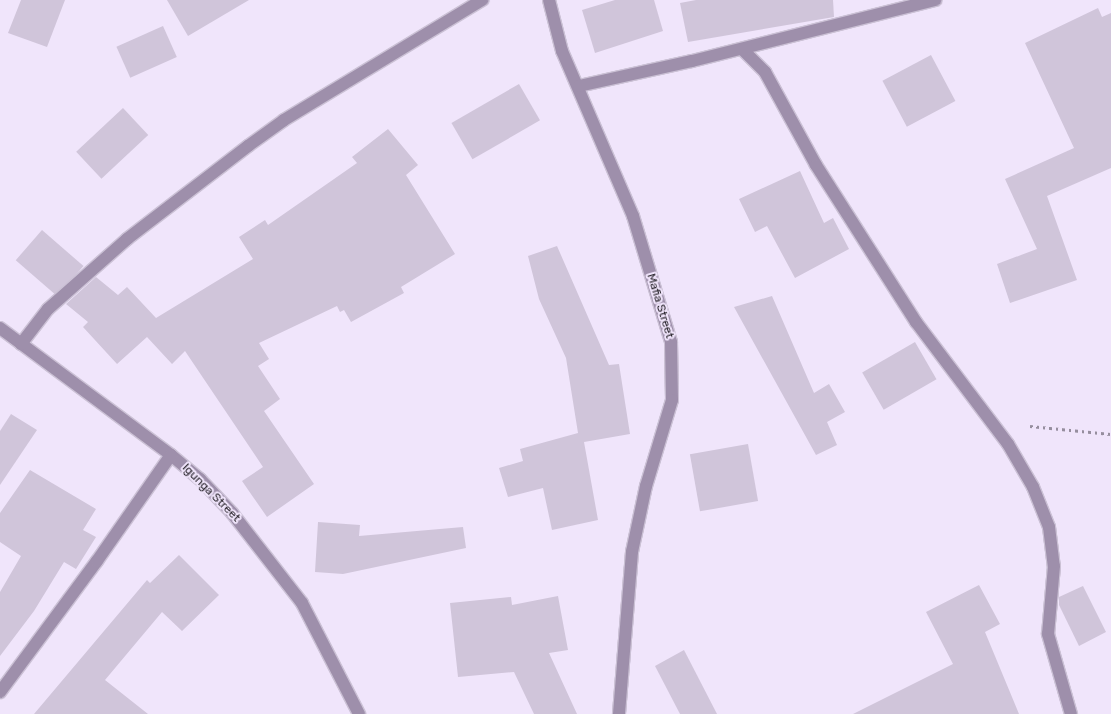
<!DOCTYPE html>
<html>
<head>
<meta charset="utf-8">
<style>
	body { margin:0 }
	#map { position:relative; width:1111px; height:714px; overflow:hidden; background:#f0e5fb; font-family:Rubik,sans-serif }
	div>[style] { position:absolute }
	.building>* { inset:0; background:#d0c5da; transform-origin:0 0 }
	.path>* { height:3px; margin-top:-1.5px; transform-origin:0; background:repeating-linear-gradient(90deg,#968e9e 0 2.5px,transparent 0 6.5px) }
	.roads { filter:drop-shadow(1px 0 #cbc1d5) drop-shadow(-1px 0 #cbc1d5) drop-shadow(0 1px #cbc1d5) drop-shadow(0 -1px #cbc1d5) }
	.street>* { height:12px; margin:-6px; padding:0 6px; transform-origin:6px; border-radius:6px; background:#9e8fab }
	span { translate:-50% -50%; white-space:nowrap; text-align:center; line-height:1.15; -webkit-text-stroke:4px #f0e5fb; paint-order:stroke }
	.street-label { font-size:12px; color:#231f26 }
</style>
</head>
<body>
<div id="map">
	<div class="building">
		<i style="clip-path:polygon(21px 0,65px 0,47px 47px,8px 33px)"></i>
		<i style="clip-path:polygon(167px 0,249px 0,188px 36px)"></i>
		<i style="clip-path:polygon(615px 0,654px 0,663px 31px,595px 53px,582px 10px)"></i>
		<i style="clip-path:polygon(696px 0,833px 0,834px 17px,688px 42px,680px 3px)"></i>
		<i style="clip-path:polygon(1098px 8px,1102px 17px,1111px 13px,1111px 168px,1047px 196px,1077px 280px,1010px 303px,997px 264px,1037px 249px,1005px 179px,1074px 148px,1025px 43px)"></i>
		<i style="left:163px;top:26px;width:34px;height:51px;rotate:66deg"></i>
		<i style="left:931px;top:55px;width:52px;height:55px;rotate:62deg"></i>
		<i style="left:519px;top:84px;width:42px;height:78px;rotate:60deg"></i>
		<i style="left:123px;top:108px;width:37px;height:64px;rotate:47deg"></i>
		<i style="clip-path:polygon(388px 129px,418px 165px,406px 175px,455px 254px,401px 287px,404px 293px,351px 322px,344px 310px,340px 312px,337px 306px,259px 343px,269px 359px,258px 366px,280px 399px,264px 411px,314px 484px,267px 517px,242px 481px,263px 467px,185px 351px,172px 364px,147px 337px,117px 364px,83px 327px,88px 322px,66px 304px,96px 277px,118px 295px,127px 287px,156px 318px,253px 259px,239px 237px,265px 220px,268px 225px,357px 163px,352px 157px)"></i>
		<i style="clip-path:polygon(800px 171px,824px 223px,833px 218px,849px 249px,795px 278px,767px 226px,755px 232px,739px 199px)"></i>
		<i style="left:42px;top:230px;width:55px;height:40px;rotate:41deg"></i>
		<i style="clip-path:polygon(557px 246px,609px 365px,619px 364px,630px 434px,584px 442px,598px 520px,552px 530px,543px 488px,508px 497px,499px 468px,523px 461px,520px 449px,578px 433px,566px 358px,539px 299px,528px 256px)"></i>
		<i style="clip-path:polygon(772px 296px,814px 393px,829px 384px,845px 412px,827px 422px,837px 445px,816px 455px,734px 307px)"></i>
		<i style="left:915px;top:342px;width:43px;height:61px;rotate:60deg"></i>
		<i style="clip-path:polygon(11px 414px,37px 430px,0 485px,0 431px)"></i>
		<i style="left:748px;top:444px;width:58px;height:59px;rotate:80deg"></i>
		<i style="clip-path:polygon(30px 470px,96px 509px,83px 530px,96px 537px,76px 569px,64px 562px,34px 611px,0 656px,0 592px,21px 556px,0 542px,0 513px)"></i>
		<i style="clip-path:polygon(318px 522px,360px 525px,359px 536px,463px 527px,466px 548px,343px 574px,315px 572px)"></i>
		<i style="clip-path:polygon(179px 555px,219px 595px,182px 631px,162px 612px,105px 680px,148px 714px,34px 714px,147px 580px,150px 583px)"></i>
		<i style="clip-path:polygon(979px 585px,1000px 624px,985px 632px,1019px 714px,853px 714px,953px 664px,926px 612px)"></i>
		<i style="clip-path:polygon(1083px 586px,1106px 632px,1079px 646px,1059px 605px,1059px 597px)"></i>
		<i style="clip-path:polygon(558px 596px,568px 650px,549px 653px,577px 714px,534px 714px,514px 672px,458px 677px,450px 603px,511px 597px,512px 605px)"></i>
		<i style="clip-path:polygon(684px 650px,717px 714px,680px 714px,655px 666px)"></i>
	</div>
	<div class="path">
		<i style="left:1030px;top:426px;width:81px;rotate:5.6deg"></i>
	</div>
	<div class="roads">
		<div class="street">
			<i style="left:549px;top:0;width:53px;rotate:75.7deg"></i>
			<i style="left:562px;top:51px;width:180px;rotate:66.7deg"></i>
			<i style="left:633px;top:216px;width:132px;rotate:73.2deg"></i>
			<i style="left:671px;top:342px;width:58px;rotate:89deg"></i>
			<i style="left:672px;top:400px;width:90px;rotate:106.8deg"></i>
			<i style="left:646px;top:486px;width:67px;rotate:102deg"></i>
			<i style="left:632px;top:552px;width:163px;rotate:94.6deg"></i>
			<i style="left:742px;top:49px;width:33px;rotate:45deg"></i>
			<i style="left:765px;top:72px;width:106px;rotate:61.3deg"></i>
			<i style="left:816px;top:165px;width:186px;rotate:57.5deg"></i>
			<i style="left:916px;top:322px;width:153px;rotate:53deg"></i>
			<i style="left:1008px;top:444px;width:50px;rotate:59.8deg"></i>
			<i style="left:1033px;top:487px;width:43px;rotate:68.2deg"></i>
			<i style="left:1049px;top:527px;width:39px;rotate:83deg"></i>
			<i style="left:1054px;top:566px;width:68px;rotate:95deg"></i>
			<i style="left:1048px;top:634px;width:83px;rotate:74deg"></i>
			<i style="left:579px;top:86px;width:116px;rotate:-12.5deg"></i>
			<i style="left:692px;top:61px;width:251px;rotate:-14.1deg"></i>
			<i style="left:0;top:328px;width:213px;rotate:36.6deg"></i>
			<i style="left:171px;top:455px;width:38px;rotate:40deg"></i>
			<i style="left:200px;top:479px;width:47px;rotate:46.7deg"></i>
			<i style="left:232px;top:513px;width:114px;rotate:52.1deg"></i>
			<i style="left:302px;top:603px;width:125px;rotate:62.8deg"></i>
			<i style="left:21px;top:344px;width:44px;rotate:-52.4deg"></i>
			<i style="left:48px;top:309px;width:106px;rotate:-41.5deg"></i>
			<i style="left:127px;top:239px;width:153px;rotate:-37.5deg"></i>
			<i style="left:248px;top:146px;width:44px;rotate:-35.8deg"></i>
			<i style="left:284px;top:120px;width:232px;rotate:-31.2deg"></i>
			<i style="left:0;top:692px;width:163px;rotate:-53.5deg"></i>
			<i style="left:97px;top:561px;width:129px;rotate:-55.1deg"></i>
		</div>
	</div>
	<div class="street-label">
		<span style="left:660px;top:306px;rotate:73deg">Mafia Street</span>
		<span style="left:211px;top:493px;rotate:45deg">Igunga Street</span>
	</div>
</div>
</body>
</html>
